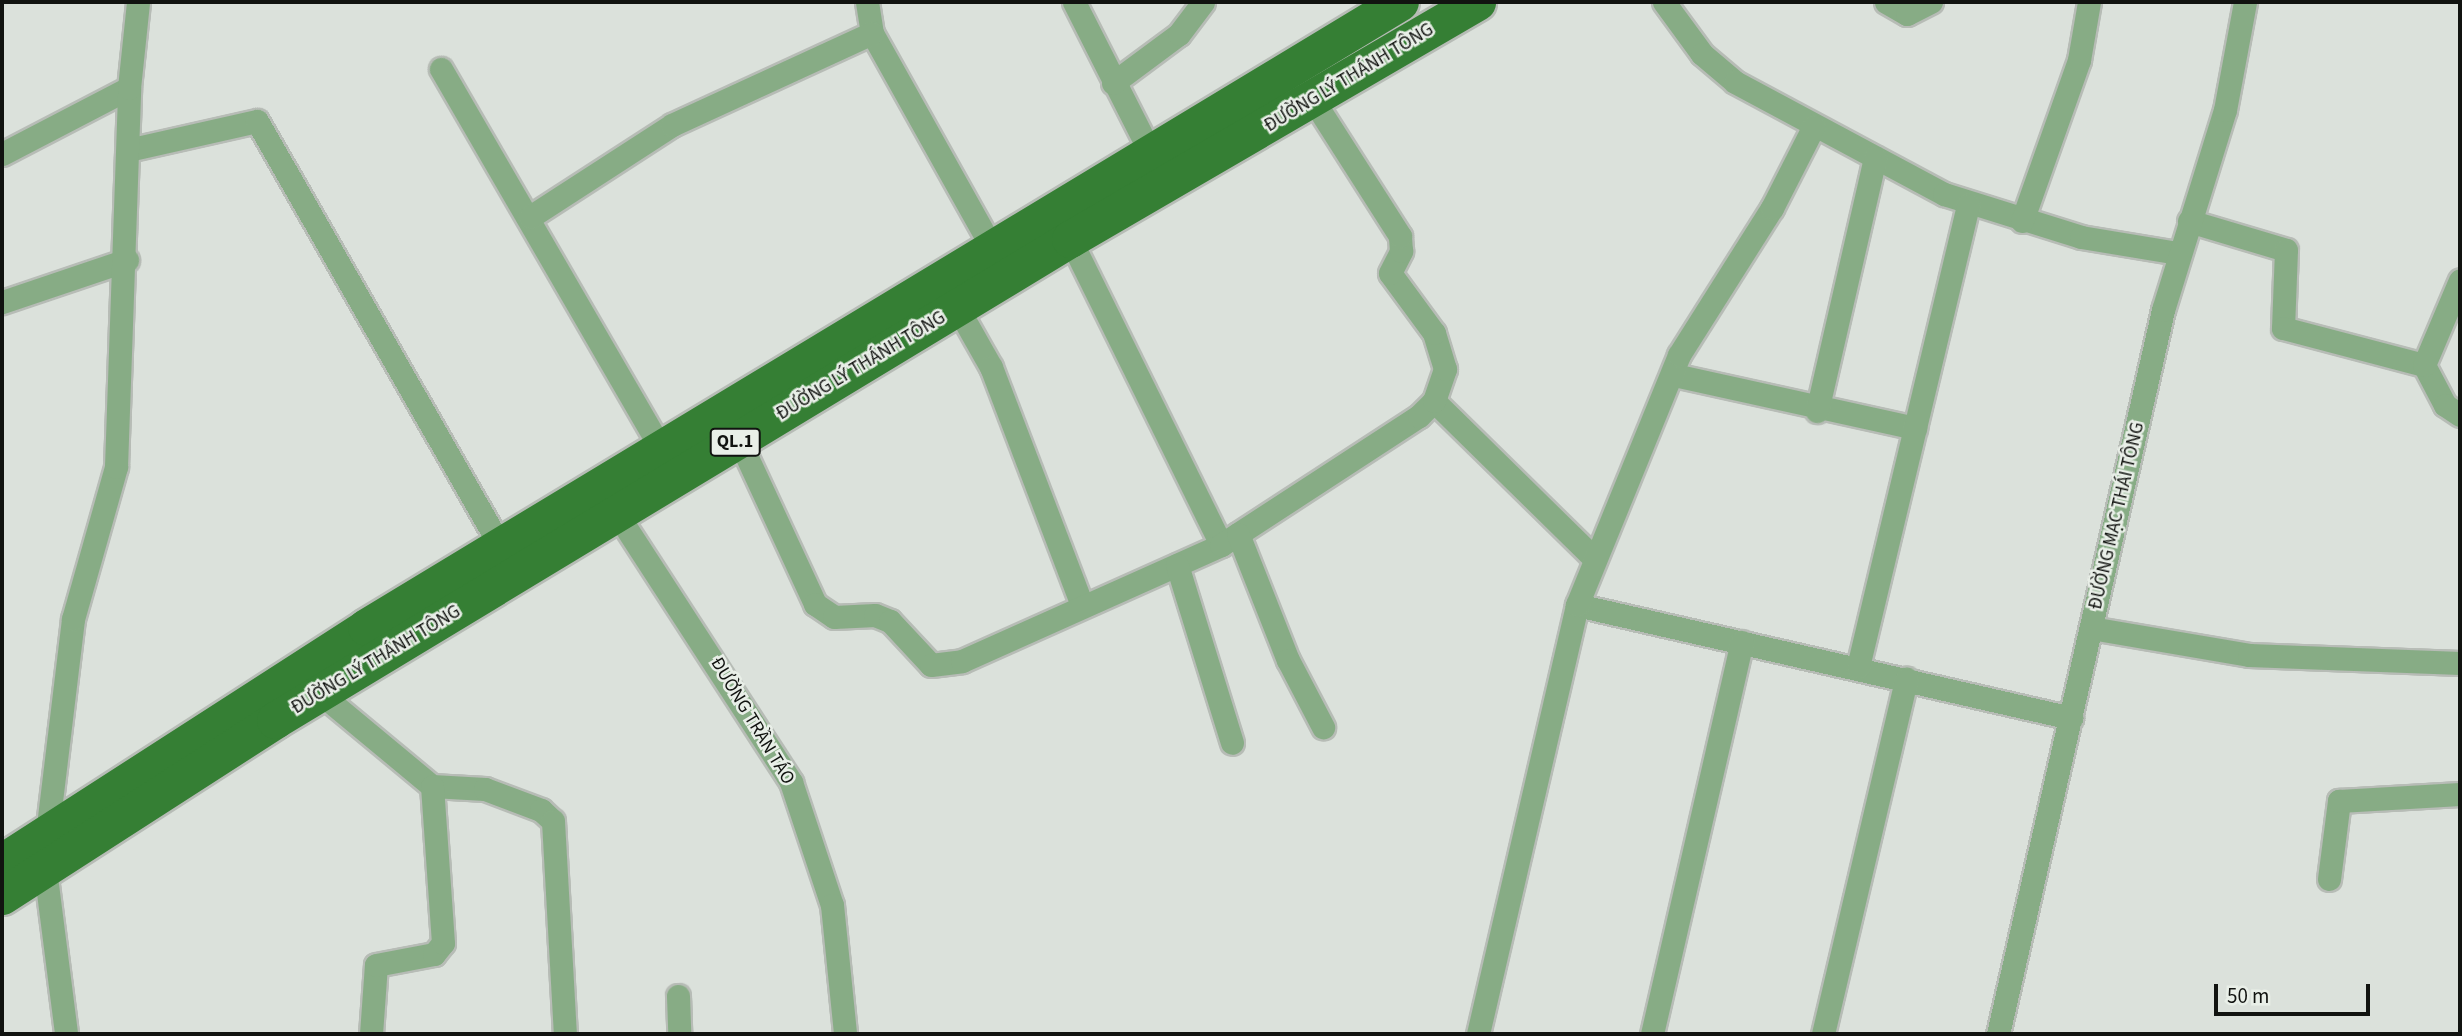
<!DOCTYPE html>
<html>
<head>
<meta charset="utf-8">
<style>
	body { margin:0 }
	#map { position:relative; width:2462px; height:1036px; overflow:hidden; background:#dbe1db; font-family:"Source Sans 3",sans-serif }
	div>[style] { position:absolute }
	.roads { filter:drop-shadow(2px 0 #b7bcb6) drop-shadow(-2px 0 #b7bcb6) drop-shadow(0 2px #b7bcb6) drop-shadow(0 -2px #b7bcb6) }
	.street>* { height:23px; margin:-11.5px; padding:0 11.5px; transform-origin:11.5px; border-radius:11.5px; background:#87ac85 }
	.primary>* { height:37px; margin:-18.5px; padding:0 18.5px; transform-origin:18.5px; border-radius:18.5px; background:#357f34 }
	span { translate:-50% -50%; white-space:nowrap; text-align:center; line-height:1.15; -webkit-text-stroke:5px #e9efe8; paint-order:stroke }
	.shield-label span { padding:2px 5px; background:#e9efe8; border:2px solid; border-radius:5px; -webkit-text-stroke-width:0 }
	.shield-label { font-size:18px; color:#111310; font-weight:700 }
	.street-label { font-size:19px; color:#111310 }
	.frame { position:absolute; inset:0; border:4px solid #111310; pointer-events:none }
	.scale { position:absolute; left:2214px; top:984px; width:156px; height:32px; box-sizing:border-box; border:4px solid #111310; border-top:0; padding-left:9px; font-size:21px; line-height:24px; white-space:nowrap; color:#111310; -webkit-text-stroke:5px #e9efe8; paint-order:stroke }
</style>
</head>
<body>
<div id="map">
	<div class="roads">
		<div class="street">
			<i style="left:867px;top:2px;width:31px;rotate:81deg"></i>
			<i style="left:872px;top:33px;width:244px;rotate:60.8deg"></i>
			<i style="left:1074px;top:2px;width:166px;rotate:63.1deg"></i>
			<i style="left:1664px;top:2px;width:64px;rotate:53.8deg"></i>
			<i style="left:1702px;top:54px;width:43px;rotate:40.3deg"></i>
			<i style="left:1735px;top:82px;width:237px;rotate:28.2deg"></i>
			<i style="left:1944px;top:194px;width:144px;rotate:17.4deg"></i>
			<i style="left:2081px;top:237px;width:98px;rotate:9.4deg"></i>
			<i style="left:1886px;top:2px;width:24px;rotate:30deg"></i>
			<i style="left:1907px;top:14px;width:27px;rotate:-27deg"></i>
			<i style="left:441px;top:69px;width:437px;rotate:59.9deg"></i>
			<i style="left:1113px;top:83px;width:82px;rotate:-36.6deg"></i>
			<i style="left:1179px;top:34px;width:40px;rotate:-53deg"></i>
			<i style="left:128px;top:150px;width:132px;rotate:-12.7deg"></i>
			<i style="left:257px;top:121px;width:493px;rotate:60.2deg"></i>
			<i style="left:2px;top:154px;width:143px;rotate:-27.5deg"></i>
			<i style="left:530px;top:217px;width:169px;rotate:-32.9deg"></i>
			<i style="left:672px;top:125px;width:220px;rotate:-24.7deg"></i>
			<i style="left:2022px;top:221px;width:171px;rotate:-70.5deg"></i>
			<i style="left:2079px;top:60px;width:59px;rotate:-80.2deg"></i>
			<i style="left:2189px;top:221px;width:101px;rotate:16.6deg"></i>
			<i style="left:2286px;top:250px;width:78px;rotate:92.2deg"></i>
			<i style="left:2283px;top:328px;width:146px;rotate:14.7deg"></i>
			<i style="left:2424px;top:365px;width:45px;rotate:62.3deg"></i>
			<i style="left:2445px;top:405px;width:18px;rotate:34deg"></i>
			<i style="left:1070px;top:239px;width:341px;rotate:63.7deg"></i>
			<i style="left:2px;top:302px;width:132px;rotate:-18.6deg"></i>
			<i style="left:957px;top:307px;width:69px;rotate:60.5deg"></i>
			<i style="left:991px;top:367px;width:255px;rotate:69.1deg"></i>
			<i style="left:2424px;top:365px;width:92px;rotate:-67deg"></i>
			<i style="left:1674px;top:375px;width:247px;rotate:12.4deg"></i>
			<i style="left:1434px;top:401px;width:224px;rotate:44.5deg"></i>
			<i style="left:1817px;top:411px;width:260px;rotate:-77.1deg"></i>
			<i style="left:739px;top:440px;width:181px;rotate:65.1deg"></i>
			<i style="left:815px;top:604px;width:23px;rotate:34deg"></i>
			<i style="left:834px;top:617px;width:41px;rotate:-2.8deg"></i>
			<i style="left:875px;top:615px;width:16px;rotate:22deg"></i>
			<i style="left:890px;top:621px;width:60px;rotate:47deg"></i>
			<i style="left:931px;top:665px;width:31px;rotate:-7deg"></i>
			<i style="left:962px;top:661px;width:284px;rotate:-24.1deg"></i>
			<i style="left:1221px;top:545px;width:236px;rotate:-33.1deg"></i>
			<i style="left:1419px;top:416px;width:21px;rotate:-45deg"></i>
			<i style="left:1434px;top:401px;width:34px;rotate:-71deg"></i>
			<i style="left:1445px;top:369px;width:38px;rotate:-107deg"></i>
			<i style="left:1434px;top:333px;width:74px;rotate:-126.3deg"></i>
			<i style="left:1390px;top:273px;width:25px;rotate:-63deg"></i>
			<i style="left:1401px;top:251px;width:15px;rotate:-94deg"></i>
			<i style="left:1400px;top:236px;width:161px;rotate:-122.6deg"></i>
			<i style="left:617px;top:514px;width:320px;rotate:57deg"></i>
			<i style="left:791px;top:782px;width:130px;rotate:71.6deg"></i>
			<i style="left:832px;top:905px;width:130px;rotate:84.2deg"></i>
			<i style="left:1238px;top:534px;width:136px;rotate:68.4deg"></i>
			<i style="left:1288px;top:660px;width:76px;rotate:62.4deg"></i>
			<i style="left:1177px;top:565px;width:186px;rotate:72.8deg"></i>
			<i style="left:1577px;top:605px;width:507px;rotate:12.88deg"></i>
			<i style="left:2091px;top:628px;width:160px;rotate:9.7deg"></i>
			<i style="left:2249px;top:655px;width:211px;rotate:2.2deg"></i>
			<i style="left:1858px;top:667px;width:475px;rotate:-76.6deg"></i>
			<i style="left:321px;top:694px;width:144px;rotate:39.7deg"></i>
			<i style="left:432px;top:786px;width:53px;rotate:3.2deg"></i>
			<i style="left:485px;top:789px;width:60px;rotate:20.6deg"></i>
			<i style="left:541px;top:810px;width:16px;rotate:43deg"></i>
			<i style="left:553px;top:821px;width:213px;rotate:86.8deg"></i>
			<i style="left:47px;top:834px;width:217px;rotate:-83.1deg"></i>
			<i style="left:73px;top:619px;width:158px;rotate:-74.2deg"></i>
			<i style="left:116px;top:467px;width:379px;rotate:-88deg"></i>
			<i style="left:129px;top:88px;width:86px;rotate:-84deg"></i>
			<i style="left:45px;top:869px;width:166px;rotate:82.7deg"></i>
			<i style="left:2329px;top:879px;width:79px;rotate:-82.7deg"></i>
			<i style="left:2339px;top:801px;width:121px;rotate:-3.3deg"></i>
			<i style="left:678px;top:996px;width:38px;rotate:88deg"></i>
			<i style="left:371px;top:1034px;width:69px;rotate:-85.9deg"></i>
			<i style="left:376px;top:965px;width:59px;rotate:-10.7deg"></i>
			<i style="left:434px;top:954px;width:14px;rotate:-51deg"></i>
			<i style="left:443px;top:943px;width:157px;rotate:-94deg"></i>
			<i style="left:1478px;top:1034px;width:440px;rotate:-77deg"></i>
			<i style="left:1577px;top:605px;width:270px;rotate:-67.8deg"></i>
			<i style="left:1679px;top:355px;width:174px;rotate:-57.7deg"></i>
			<i style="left:1772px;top:208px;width:92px;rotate:-62.9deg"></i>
			<i style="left:1652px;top:1034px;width:402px;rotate:-77.1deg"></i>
			<i style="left:1823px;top:1034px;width:365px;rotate:-76.8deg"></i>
			<i style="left:1998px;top:1034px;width:743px;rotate:-77.16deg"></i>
			<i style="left:2163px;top:310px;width:209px;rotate:-72.8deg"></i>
			<i style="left:2225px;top:110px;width:110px;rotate:-79.5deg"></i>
		</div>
		<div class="primary">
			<i style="left:2px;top:862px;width:433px;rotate:-32.8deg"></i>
			<i style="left:366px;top:627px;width:1208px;rotate:-31.15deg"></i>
			<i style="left:2px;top:896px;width:325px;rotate:-32.8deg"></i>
			<i style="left:275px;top:720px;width:929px;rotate:-31.18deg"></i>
			<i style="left:1070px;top:239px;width:471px;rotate:-30.2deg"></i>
		</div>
	</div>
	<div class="shield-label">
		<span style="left:735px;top:442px">QL.1</span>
	</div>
	<div class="street-label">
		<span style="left:1349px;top:78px;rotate:-31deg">ĐƯỜNG LÝ THÁNH TÔNG</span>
		<span style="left:861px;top:366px;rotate:-31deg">ĐƯỜNG LÝ THÁNH TÔNG</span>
		<span style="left:2117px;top:516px;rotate:-77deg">ĐƯỜNG MẠC THÁI TÔNG</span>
		<span style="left:376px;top:660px;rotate:-31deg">ĐƯỜNG LÝ THÁNH TÔNG</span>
		<span style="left:752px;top:721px;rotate:59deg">ĐƯỜNG TRẦN TÁO</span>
	</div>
	<div class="frame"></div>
	<div class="scale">50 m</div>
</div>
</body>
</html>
